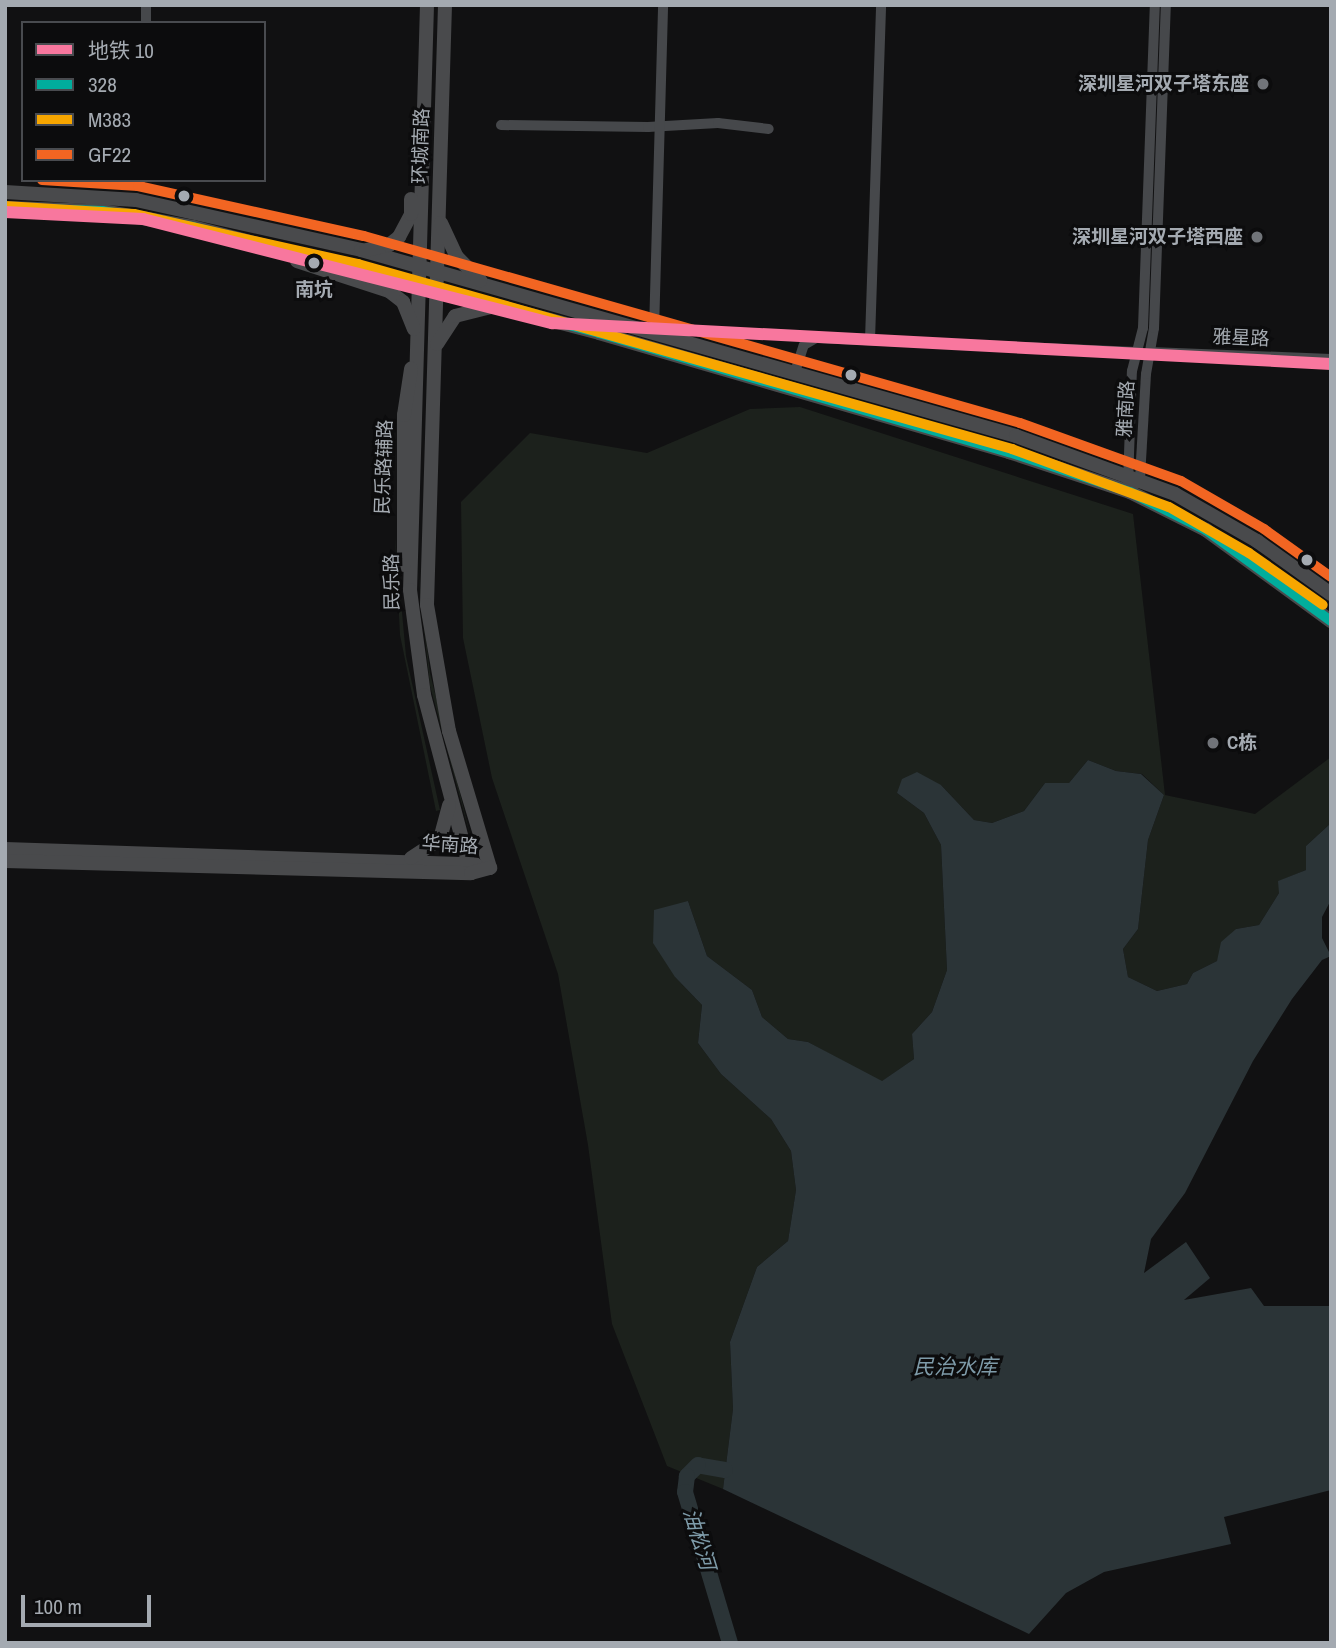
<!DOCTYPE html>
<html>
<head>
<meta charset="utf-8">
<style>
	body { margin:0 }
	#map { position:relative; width:1336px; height:1648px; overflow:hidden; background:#111112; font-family:"Archivo Narrow","Noto Sans SC",sans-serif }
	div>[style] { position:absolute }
	.green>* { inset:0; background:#1c211c }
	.water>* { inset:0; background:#2b3437 }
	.river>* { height:16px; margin:-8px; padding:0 8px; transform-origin:8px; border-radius:8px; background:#2b3437 }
	.minor>* { height:10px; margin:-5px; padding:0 5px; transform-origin:5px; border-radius:5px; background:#46484b }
	.major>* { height:14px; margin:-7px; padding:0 7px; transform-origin:7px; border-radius:7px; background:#494a4c }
	.bus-1>* { height:10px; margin:-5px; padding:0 5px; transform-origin:5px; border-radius:5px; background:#01ad9c }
	.bus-2>* { height:10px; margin:-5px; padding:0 5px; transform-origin:5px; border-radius:5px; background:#f7a600 }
	.bus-3>* { height:10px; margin:-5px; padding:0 5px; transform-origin:5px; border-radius:5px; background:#f26522 }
	.metro-1>* { height:12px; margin:-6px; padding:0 6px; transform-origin:6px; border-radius:6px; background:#f8779e }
	.dots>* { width:19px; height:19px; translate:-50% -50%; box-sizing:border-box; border:4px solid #0c0c0d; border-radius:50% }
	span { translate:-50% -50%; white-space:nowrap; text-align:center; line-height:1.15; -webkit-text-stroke:6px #0c0c0d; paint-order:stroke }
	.poi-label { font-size:19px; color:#a4aab1; font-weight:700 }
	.right { translate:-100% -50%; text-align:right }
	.left { translate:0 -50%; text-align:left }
	.street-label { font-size:19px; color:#a4aab1 }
	.stop-label { font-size:19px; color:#a4aab1; font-weight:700 }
	.water-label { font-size:21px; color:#7e9ba9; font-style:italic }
	.frame { position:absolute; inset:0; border:7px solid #a4aab1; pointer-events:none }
	.legend { position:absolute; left:21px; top:21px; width:245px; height:161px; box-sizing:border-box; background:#0c0c0d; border:2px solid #494b4f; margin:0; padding:9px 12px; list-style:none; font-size:21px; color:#a4aab1 }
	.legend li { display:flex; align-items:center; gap:14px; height:35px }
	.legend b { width:35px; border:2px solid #494b4f }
	.scale { position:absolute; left:21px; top:1595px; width:130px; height:32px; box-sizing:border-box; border:4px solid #a4aab1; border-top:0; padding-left:9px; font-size:21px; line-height:24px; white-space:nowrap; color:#a4aab1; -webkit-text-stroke:5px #0c0c0d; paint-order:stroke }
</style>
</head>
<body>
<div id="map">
	<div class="green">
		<i style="clip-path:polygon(800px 407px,1133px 514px,1165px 795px,1255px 814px,1331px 757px,1331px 823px,1306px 846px,1306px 870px,1279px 881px,1279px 893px,1259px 925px,1236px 929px,1217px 961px,1193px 973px,1187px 984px,1157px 991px,1128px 977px,1123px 949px,1138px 929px,1148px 840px,1164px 795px,1142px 774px,1116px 771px,1088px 760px,1069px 783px,1045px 783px,1024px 811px,992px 823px,974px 820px,941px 785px,897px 793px,924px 813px,941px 845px,947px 970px,932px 1012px,912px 1034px,914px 1059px,881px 1082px,808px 1042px,788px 1039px,762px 1017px,752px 990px,707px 956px,688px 901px,675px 977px,702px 1005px,698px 1043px,721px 1074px,771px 1119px,791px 1151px,796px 1190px,788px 1241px,757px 1267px,730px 1342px,733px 1409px,723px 1489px,667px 1466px,612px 1324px,588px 1145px,558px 974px,492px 778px,463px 638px,461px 502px,530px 433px,647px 453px,750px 409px)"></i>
		<i style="clip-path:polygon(395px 536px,406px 656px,440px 810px,436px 811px,400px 635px)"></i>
		<i style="clip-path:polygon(417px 561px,430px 673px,474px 850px,430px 686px)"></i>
	</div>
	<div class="water">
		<i style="clip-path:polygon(1088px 760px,1116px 771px,1141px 774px,1164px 795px,1148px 840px,1138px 929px,1123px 949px,1128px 977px,1157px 991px,1187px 984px,1193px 973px,1217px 961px,1221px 942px,1236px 929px,1259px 925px,1279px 893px,1278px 881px,1306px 870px,1306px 846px,1331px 823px,1331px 900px,1322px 917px,1322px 938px,1331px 956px,1322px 960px,1292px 999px,1253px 1061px,1185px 1193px,1151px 1239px,1144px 1273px,1186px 1242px,1210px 1278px,1184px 1300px,1251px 1288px,1264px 1306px,1331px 1306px,1331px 1490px,1224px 1517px,1231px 1544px,1104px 1572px,1066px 1593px,1029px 1634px,723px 1489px,733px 1409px,730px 1342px,757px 1267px,788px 1241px,796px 1190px,791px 1151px,771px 1119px,721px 1074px,698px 1043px,702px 1005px,675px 977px,653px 943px,654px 910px,688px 901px,707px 956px,752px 990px,762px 1017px,788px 1039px,808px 1042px,882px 1081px,914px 1059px,912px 1034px,932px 1012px,947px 970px,941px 845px,924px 813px,897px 793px,902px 779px,917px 772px,941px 785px,974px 820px,992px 823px,1024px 811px,1045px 783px,1069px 783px)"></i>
	</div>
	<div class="river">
		<i style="left:725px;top:1470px;width:27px;rotate:-170deg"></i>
		<i style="left:698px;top:1465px;width:16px;rotate:135deg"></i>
		<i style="left:687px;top:1476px;width:16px;rotate:97deg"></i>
		<i style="left:685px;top:1492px;width:158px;rotate:73.4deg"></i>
	</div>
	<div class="minor">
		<i style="left:146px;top:23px;width:18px;rotate:-90deg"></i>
		<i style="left:501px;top:125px;width:147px;rotate:0.8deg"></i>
		<i style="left:648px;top:127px;width:70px;rotate:-3.3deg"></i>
		<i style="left:718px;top:123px;width:51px;rotate:6.7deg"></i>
		<i style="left:140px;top:186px;width:6px;rotate:-90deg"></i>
		<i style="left:654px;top:331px;width:326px;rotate:-88.4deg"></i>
		<i style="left:870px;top:340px;width:335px;rotate:-88.1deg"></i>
		<i style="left:1150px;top:352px;width:181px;rotate:2.2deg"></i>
		<i style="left:795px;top:372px;width:28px;rotate:-72deg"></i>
		<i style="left:804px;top:345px;width:14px;rotate:-30deg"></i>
		<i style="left:816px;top:338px;width:321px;rotate:2.5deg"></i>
		<i style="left:1128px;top:483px;width:112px;rotate:-88deg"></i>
		<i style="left:1132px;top:371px;width:44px;rotate:-75.7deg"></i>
		<i style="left:1143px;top:328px;width:323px;rotate:-87.9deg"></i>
		<i style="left:1135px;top:484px;width:8px;rotate:-50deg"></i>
		<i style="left:1140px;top:478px;width:104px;rotate:-86.7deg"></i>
		<i style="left:1146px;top:374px;width:47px;rotate:-80.1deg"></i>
		<i style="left:1154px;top:328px;width:323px;rotate:-87.9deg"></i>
	</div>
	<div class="major">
		<i style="left:427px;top:5px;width:585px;rotate:91.66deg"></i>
		<i style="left:410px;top:590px;width:106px;rotate:82.4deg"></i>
		<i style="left:424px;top:695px;width:184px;rotate:75.2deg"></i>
		<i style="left:445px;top:5px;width:600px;rotate:91.72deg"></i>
		<i style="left:427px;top:605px;width:128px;rotate:80.1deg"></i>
		<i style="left:449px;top:731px;width:143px;rotate:73.3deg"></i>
		<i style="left:5px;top:192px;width:131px;rotate:3.5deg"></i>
		<i style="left:136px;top:200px;width:230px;rotate:12.5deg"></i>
		<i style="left:361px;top:250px;width:681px;rotate:15.85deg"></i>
		<i style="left:1016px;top:436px;width:169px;rotate:20deg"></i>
		<i style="left:1175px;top:494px;width:95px;rotate:29.8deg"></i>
		<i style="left:1257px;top:541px;width:91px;rotate:35.6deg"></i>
		<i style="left:5px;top:208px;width:97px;rotate:1.8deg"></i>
		<i style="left:102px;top:211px;width:92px;rotate:10deg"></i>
		<i style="left:193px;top:227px;width:420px;rotate:14.6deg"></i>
		<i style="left:599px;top:333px;width:427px;rotate:16.2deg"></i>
		<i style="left:1009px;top:452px;width:127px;rotate:18.3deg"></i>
		<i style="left:1130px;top:492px;width:85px;rotate:26.6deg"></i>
		<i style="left:1206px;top:530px;width:155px;rotate:36.1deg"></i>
		<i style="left:441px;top:223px;width:38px;rotate:65deg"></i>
		<i style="left:457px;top:257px;width:33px;rotate:45deg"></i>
		<i style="left:366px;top:250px;width:24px;rotate:-12deg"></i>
		<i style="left:389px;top:245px;width:13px;rotate:-39deg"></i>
		<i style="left:399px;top:237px;width:26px;rotate:-62deg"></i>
		<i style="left:411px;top:214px;width:15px;rotate:-90deg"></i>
		<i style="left:297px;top:261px;width:97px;rotate:18.1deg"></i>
		<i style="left:389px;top:291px;width:18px;rotate:38deg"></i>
		<i style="left:403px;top:302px;width:29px;rotate:68deg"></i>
		<i style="left:437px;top:344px;width:33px;rotate:-57deg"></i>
		<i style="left:455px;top:316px;width:36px;rotate:-14deg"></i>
		<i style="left:404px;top:565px;width:150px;rotate:-90deg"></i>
		<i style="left:404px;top:415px;width:47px;rotate:-81.3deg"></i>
		<i style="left:5px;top:849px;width:471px;rotate:1.9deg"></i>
		<i style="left:411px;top:858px;width:35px;rotate:-33deg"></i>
		<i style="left:440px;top:839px;width:35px;rotate:-75deg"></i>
		<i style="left:5px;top:861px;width:466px;rotate:1.5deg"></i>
		<i style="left:471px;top:873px;width:20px;rotate:-15deg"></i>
	</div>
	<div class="bus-1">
		<i style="left:5px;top:208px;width:97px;rotate:1.8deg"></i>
		<i style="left:102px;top:211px;width:92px;rotate:10deg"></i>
		<i style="left:193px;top:227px;width:420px;rotate:14.6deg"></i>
		<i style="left:599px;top:333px;width:427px;rotate:16.2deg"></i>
		<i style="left:1009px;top:452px;width:127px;rotate:18.3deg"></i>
		<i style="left:1130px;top:492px;width:85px;rotate:26.6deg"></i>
		<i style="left:1206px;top:530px;width:155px;rotate:36.1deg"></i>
	</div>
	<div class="bus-2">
		<i style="left:5px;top:206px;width:129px;rotate:3.5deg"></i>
		<i style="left:134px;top:214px;width:230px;rotate:12.6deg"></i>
		<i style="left:358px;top:264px;width:680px;rotate:15.79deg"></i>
		<i style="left:1012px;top:449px;width:167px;rotate:20.3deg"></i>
		<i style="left:1169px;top:507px;width:92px;rotate:29.9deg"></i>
		<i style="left:1249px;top:553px;width:90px;rotate:35.1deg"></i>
	</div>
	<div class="bus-3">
		<i style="left:42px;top:180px;width:96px;rotate:3.6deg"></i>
		<i style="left:138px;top:186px;width:231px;rotate:12.5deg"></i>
		<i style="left:364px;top:236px;width:682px;rotate:15.91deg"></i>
		<i style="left:1020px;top:423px;width:171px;rotate:19.8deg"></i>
		<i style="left:1181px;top:481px;width:96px;rotate:30deg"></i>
		<i style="left:1264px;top:529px;width:82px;rotate:35.6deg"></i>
	</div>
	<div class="metro-1">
		<i style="left:5px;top:212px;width:138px;rotate:2.9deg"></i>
		<i style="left:143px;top:219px;width:422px;rotate:14.3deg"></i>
		<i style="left:552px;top:323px;width:780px;rotate:3.01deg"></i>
	</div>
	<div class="dots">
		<i style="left:1263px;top:84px;background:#717479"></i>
		<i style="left:184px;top:196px;background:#a4aab1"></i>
		<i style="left:1257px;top:237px;background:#717479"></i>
		<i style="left:314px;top:263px;background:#a4aab1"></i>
		<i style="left:851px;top:375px;background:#a4aab1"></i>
		<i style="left:1307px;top:560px;background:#a4aab1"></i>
		<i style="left:1213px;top:743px;background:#717479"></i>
	</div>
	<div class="poi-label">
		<span class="right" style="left:1249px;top:84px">深圳星河双子塔东座</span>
		<span class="right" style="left:1243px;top:237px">深圳星河双子塔西座</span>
		<span class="left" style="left:1227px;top:743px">C栋</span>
	</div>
	<div class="street-label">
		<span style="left:421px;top:146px;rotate:-88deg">环城南路</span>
		<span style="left:1241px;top:338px;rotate:2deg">雅星路</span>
		<span style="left:1126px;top:409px;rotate:-87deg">雅南路</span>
		<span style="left:384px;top:467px;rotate:-88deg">民乐路辅路</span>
		<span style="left:392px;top:582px;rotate:-91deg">民乐路</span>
		<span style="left:450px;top:845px;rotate:4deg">华南路</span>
	</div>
	<div class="stop-label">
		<span style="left:314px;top:290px">南坑</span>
	</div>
	<div class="water-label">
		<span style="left:955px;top:1367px">民治水库</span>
		<span style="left:699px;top:1539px;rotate:73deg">油松河</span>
	</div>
	<div class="frame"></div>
	<ul class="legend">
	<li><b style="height:9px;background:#f8779e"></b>地铁 10</li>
	<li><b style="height:9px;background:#01ad9c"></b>328</li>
	<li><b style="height:9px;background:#f7a600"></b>M383</li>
	<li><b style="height:9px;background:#f26522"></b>GF22</li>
	</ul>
	<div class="scale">100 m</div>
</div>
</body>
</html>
